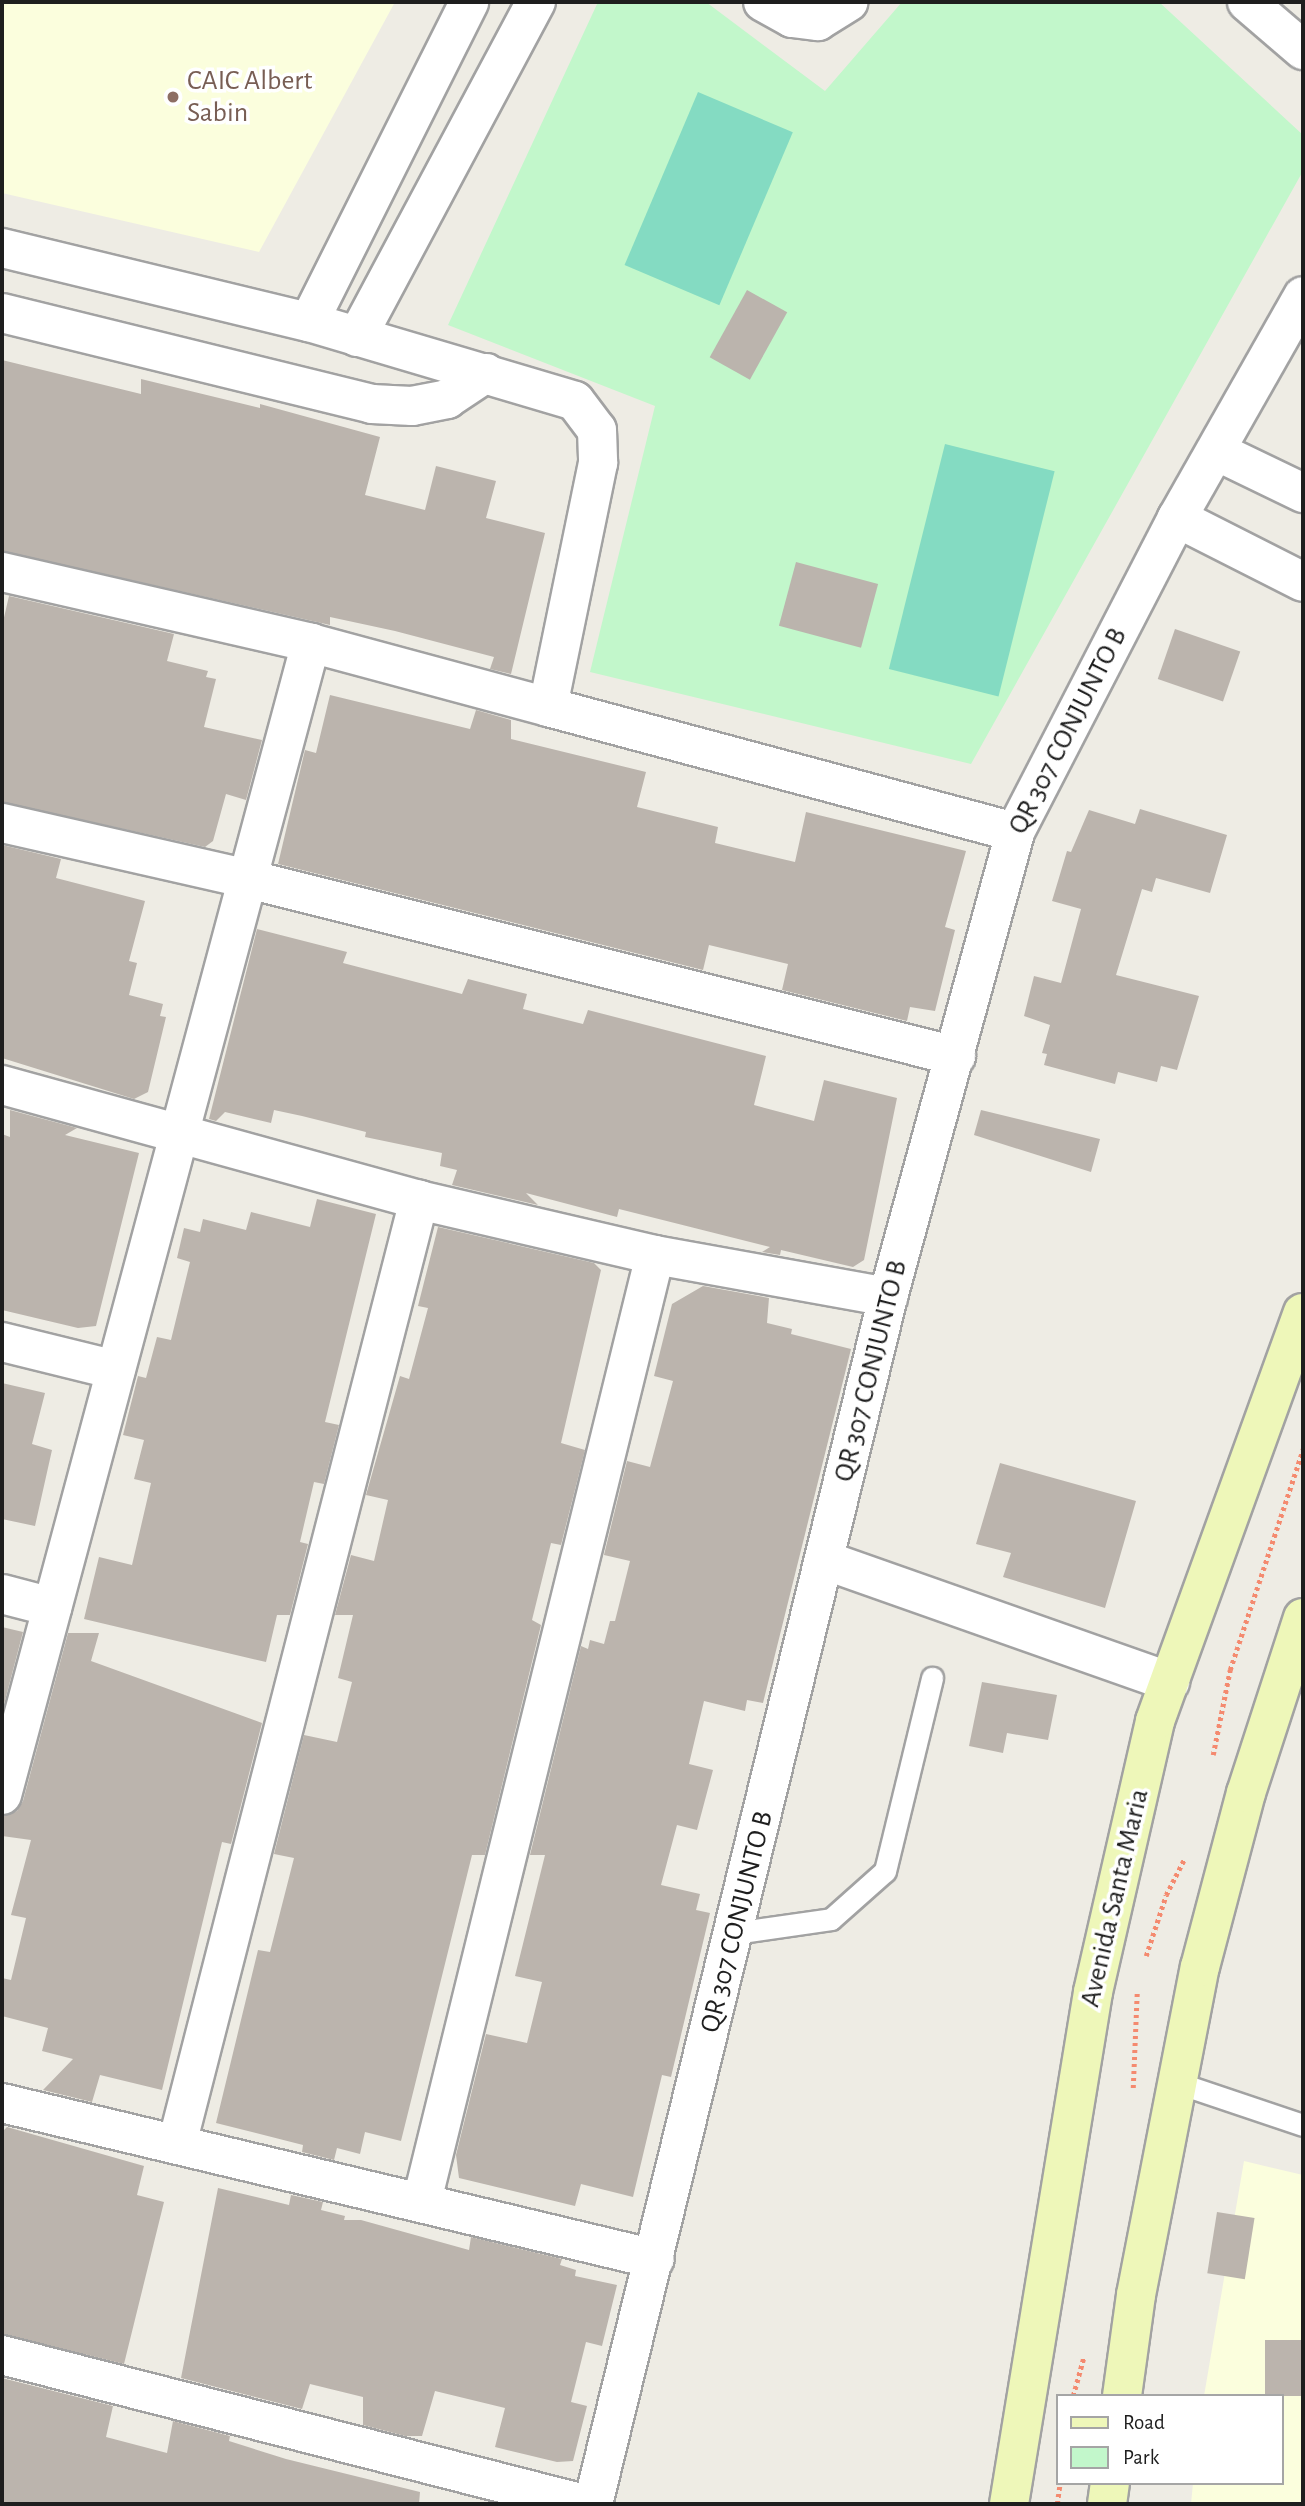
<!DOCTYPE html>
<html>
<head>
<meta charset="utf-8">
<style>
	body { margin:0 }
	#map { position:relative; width:1305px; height:2506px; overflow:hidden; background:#eeece4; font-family:"Alegreya Sans",sans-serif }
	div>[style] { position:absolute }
	.education>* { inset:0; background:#fbfedd }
	.park>* { inset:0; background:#c2f7cb }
	.pitch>* { inset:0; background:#84dbc2; transform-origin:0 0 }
	.building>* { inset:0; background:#bbb4ad; transform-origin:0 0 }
	.path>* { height:4.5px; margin-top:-2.25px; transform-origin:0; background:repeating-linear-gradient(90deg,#f48a6f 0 3.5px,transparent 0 7px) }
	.roads { filter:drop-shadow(2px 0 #a2a2a2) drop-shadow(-2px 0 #a2a2a2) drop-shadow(0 2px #a2a2a2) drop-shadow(0 -2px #a2a2a2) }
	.service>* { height:21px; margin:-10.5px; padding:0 10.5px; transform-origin:10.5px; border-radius:10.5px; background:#fff }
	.minor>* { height:38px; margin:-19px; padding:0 19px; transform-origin:19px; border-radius:19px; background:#fff }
	.secondary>* { height:38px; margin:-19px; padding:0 19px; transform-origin:19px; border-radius:19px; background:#eef7b9 }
	.dots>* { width:19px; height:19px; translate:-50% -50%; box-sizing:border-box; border:4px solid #fff; border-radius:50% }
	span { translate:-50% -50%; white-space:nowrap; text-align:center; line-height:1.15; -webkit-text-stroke:7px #fff; paint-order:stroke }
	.education-label { font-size:28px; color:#785e54 }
	.left { translate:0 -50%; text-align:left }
	.street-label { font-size:28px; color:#1e1e1e }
	.frame { position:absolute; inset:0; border:4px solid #1e1e1e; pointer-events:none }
	.legend { position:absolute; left:1056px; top:2394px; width:228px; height:91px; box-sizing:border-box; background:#fff; border:2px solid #a5a5a5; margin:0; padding:9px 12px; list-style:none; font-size:21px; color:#1e1e1e }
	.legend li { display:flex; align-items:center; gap:14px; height:35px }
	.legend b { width:35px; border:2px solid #a5a5a5 }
</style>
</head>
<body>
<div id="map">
	<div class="education">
		<i style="clip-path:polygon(2px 2px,395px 2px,259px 252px,2px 193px)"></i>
		<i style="clip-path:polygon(1244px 2161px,1303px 2175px,1303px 2504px,1191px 2504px,1193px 2483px,1282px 2483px,1282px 2396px,1204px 2396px)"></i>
	</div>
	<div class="park">
		<i style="clip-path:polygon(598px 2px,706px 2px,825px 91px,902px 2px,1159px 2px,1303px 135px,1303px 171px,971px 764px,590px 672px,655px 406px,448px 325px)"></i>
	</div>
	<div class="pitch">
		<i style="left:698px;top:92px;width:103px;height:188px;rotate:23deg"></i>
		<i style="left:945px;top:444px;width:113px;height:232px;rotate:14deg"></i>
	</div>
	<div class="building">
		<i style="left:747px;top:290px;width:46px;height:77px;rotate:29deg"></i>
		<i style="clip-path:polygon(2px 360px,141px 394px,141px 379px,260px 408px,260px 404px,380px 437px,365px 495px,425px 510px,436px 466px,496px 481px,486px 518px,545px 533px,511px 674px,490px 669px,494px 657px,395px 631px,330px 617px,330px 625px,2px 551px)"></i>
		<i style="left:796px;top:562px;width:85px;height:66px;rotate:15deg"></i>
		<i style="clip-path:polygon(9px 596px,174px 634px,167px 661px,208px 671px,206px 677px,216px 679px,204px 727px,262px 740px,246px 800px,226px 794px,213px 841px,205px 847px,2px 802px,2px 626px)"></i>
		<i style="left:1175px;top:629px;width:69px;height:53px;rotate:19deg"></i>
		<i style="clip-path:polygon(330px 695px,470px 729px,476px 710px,511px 720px,511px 739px,646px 772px,637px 807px,718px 827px,715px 843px,795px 862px,806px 812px,966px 851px,945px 927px,955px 930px,935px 1011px,910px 1007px,907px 1021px,782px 990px,788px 964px,709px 945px,703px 970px,278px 864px,305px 750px,316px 753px)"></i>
		<i style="clip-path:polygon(1140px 809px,1227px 835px,1210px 893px,1156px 878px,1152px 892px,1142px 889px,1116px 975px,1199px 996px,1177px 1070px,1161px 1066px,1157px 1082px,1118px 1072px,1115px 1084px,1044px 1065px,1047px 1054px,1042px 1053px,1050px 1025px,1024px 1016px,1034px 976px,1061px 983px,1081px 909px,1052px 901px,1067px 851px,1071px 852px,1089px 810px,1135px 824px)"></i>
		<i style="clip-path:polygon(2px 845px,61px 859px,56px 878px,145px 901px,129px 961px,137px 963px,129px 995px,163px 1004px,160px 1016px,166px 1017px,148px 1092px,134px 1099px,2px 1058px)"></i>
		<i style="clip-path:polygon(257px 929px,347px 952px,343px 963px,462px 994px,468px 979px,527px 994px,523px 1009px,583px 1024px,588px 1010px,766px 1056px,754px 1105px,814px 1121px,824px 1080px,897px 1098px,864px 1260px,853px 1267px,781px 1250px,780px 1255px,762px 1252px,770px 1247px,619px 1209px,617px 1217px,526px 1193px,538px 1205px,452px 1185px,457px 1170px,440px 1166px,442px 1153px,365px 1137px,366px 1132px,302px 1116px,274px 1110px,271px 1123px,225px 1112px,216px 1121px,209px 1119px)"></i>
		<i style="clip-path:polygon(10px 1110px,77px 1128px,65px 1135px,139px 1153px,96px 1326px,78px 1328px,2px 1310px,2px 1134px,10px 1137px)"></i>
		<i style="clip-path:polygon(981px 1110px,1100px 1139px,1091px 1172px,974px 1135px)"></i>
		<i style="clip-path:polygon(317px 1199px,376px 1214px,325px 1422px,339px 1425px,324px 1484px,314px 1482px,300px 1542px,308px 1544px,290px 1615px,277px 1615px,266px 1662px,84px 1619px,99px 1557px,132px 1565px,151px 1483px,134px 1479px,144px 1440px,123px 1435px,138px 1376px,146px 1378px,157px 1337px,171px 1340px,190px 1262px,177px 1258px,184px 1228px,200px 1232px,203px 1219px,246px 1230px,251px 1212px,310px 1227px)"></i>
		<i style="clip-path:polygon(438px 1227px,594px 1263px,601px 1270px,561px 1443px,585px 1450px,561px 1545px,551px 1543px,532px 1620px,541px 1625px,485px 1855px,472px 1855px,401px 2141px,365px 2132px,360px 2154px,337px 2148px,334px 2160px,302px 2152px,303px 2145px,216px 2123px,258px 1950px,270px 1952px,294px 1858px,274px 1854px,304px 1735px,337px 1742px,352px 1682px,338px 1678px,353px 1615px,335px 1615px,351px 1555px,374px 1561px,388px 1500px,366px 1495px,400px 1376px,409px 1379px,428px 1308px,418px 1306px)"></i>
		<i style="clip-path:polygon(703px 1286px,769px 1298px,767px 1323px,792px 1329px,791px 1334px,851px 1349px,763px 1703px,747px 1700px,745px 1711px,704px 1701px,689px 1764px,713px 1770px,697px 1830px,677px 1825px,661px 1885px,700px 1894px,696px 1910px,710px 1913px,671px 2077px,662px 2075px,633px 2197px,581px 2184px,575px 2206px,459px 2178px,456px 2155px,486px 2034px,527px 2043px,542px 1982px,515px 1976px,545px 1855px,530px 1855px,581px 1646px,588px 1649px,590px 1640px,604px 1644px,610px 1621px,615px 1621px,630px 1561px,604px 1555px,627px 1461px,650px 1467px,673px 1381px,654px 1376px,672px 1304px)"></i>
		<i style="clip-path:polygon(2px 1383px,45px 1393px,32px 1444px,52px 1450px,35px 1526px,2px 1519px)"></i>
		<i style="clip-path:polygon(1000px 1463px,1136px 1501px,1105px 1608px,1003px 1577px,1011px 1553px,976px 1544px)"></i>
		<i style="clip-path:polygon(2px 1627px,23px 1632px,2px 1712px)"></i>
		<i style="clip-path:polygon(68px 1633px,99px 1633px,91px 1661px,262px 1723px,231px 1844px,222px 1842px,162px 2090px,100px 2075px,92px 2102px,43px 2090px,73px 2059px,42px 2051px,48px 2028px,2px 2016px,2px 1978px,11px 1980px,26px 1918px,11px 1915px,31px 1840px,2px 1836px,2px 1816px,17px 1811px,23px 1801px)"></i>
		<i style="clip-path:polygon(982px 1682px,1057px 1695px,1048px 1740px,1007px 1733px,1003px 1753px,969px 1746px)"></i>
		<i style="clip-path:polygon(7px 2127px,144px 2166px,137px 2195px,164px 2202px,124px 2364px,2px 2334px,2px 2132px)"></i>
		<i style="clip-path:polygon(218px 2188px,289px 2205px,291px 2195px,323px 2202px,321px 2210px,345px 2216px,344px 2220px,361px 2220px,469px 2250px,471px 2237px,562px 2259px,560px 2265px,576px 2270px,575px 2276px,617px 2285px,602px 2346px,586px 2342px,571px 2402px,587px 2406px,573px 2461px,557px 2462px,495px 2447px,505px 2408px,435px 2391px,422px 2436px,405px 2436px,363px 2425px,363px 2397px,310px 2384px,302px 2409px,181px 2378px)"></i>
		<i style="left:1217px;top:2212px;width:38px;height:62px;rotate:9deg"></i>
		<i style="left:1265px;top:2340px;width:38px;height:56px"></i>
		<i style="clip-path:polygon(2px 2378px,113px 2406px,106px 2437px,167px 2453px,173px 2421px,230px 2436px,229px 2441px,286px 2459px,420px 2492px,419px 2504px,2px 2504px)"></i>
	</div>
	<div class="path">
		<i style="left:1213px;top:1755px;width:87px;rotate:-78.7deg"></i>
		<i style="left:1230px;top:1670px;width:233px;rotate:-71.7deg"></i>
		<i style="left:1146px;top:1956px;width:64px;rotate:-71.8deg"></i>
		<i style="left:1166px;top:1895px;width:39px;rotate:-63deg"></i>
		<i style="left:1133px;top:2088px;width:97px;rotate:-87.6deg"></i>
		<i style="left:1073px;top:2396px;width:41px;rotate:-74.6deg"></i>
		<i style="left:1057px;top:2504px;width:21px;rotate:-82deg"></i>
	</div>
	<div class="roads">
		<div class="service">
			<i style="left:734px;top:1933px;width:98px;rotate:-8.2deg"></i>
			<i style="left:831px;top:1919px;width:72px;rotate:-41.6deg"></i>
			<i style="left:885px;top:1871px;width:199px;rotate:-76.3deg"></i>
			<i style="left:1175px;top:2082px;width:135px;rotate:18.6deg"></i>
		</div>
		<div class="minor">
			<i style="left:763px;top:2px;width:33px;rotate:29deg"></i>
			<i style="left:792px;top:18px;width:26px;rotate:7deg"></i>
			<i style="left:818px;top:21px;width:36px;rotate:-32deg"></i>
			<i style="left:1247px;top:2px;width:74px;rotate:40.6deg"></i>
			<i style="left:2px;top:248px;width:316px;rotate:13.6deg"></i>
			<i style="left:309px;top:322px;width:277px;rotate:16.5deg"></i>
			<i style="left:575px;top:401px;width:36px;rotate:53deg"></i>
			<i style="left:597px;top:430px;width:33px;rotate:88deg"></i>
			<i style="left:598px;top:463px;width:249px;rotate:101.6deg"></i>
			<i style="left:548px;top:707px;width:483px;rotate:15deg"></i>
			<i style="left:2px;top:313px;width:381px;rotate:13.8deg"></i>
			<i style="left:372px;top:404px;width:40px;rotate:2.9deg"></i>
			<i style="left:412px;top:406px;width:36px;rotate:-11deg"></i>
			<i style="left:447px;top:399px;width:47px;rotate:-33.7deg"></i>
			<i style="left:309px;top:322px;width:358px;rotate:-63.4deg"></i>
			<i style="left:357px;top:337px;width:380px;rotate:-61.9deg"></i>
			<i style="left:1216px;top:451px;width:97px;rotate:25.8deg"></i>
			<i style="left:1177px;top:518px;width:141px;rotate:26.9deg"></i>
			<i style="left:2px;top:572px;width:317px;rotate:12.9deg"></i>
			<i style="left:311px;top:643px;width:245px;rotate:15.1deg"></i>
			<i style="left:2px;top:823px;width:252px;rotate:12.8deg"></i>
			<i style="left:248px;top:879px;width:730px;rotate:14.04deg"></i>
			<i style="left:2px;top:1085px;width:433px;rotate:15.4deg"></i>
			<i style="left:419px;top:1200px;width:242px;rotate:13.1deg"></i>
			<i style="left:655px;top:1255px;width:237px;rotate:10.2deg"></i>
			<i style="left:2px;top:1342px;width:117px;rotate:13.8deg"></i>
			<i style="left:824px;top:1560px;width:367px;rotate:19.4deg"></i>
			<i style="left:2px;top:1594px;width:52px;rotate:14.6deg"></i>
			<i style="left:2px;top:1795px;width:1193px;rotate:-74.99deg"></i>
			<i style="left:2px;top:2103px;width:671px;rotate:13.44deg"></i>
			<i style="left:177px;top:2144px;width:975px;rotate:-75.62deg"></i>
			<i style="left:422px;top:2201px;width:974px;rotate:-76.16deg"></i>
			<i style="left:2px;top:2355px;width:601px;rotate:14.36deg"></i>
			<i style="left:593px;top:2504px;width:1243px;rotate:-76.27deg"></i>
			<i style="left:888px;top:1297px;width:482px;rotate:-74.7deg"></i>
			<i style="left:1015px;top:832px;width:353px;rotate:-62.7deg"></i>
			<i style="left:1177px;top:518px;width:255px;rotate:-60.4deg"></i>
		</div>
		<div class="secondary">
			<i style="left:1122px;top:2396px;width:102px;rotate:-82.1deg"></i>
			<i style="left:1136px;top:2295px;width:334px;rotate:-79deg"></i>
			<i style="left:1200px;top:1967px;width:180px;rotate:-75.2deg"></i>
			<i style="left:1246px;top:1793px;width:184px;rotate:-72deg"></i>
			<i style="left:1009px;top:2504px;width:519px;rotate:-80.68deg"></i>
			<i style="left:1093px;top:1992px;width:278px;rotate:-77.1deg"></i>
			<i style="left:1155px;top:1721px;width:434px;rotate:-70.1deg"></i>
			<i style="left:1107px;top:2504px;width:21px;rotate:-82deg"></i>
		</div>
	</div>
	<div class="dots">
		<i style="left:173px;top:97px;background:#8d6e63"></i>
	</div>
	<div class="education-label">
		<span class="left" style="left:187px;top:97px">CAIC Albert<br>Sabin</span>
	</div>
	<div class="street-label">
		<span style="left:1068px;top:731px;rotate:-63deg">QR 307 CONJUNTO B</span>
		<span style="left:871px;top:1371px;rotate:-76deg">QR 307 CONJUNTO B</span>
		<span style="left:1115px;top:1898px;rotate:-77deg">Avenida Santa Maria</span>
		<span style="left:737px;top:1922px;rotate:-76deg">QR 307 CONJUNTO B</span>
	</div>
	<div class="frame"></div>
	<ul class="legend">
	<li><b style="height:9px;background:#eef7b9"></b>Road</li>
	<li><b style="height:19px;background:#c2f7cb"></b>Park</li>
	</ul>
</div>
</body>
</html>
